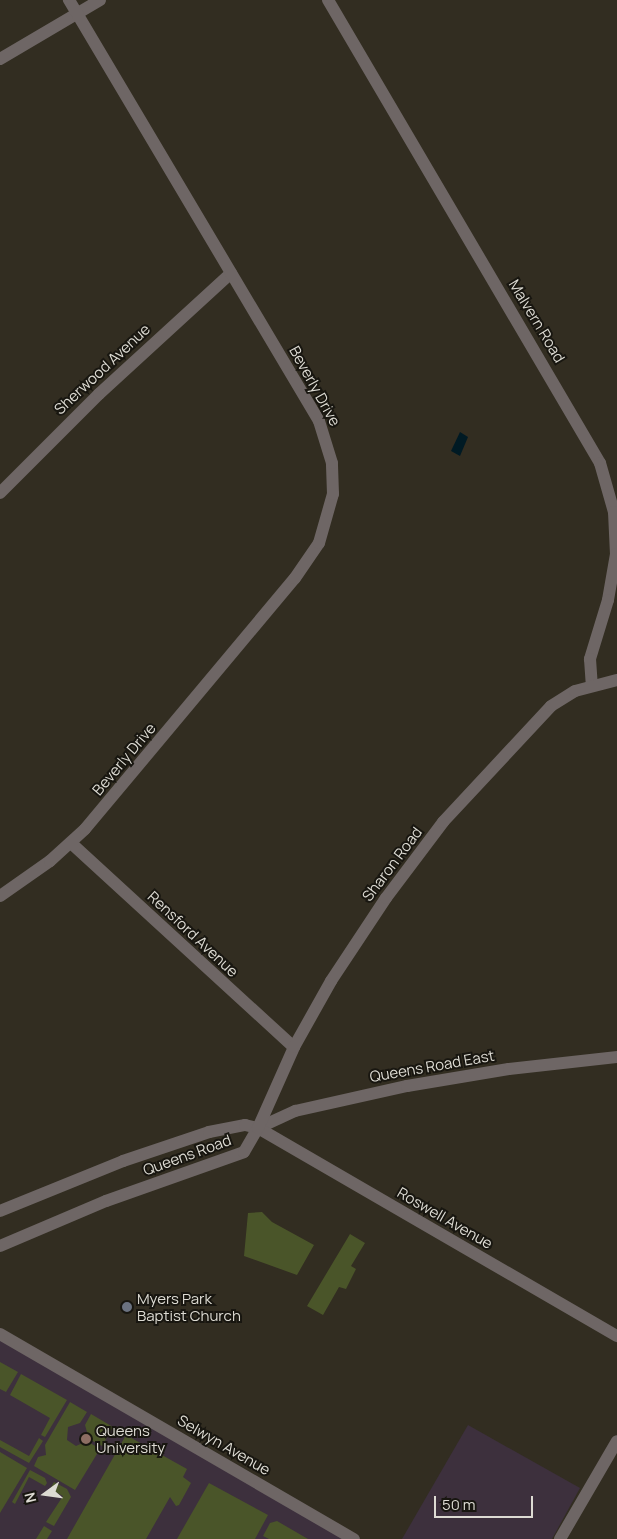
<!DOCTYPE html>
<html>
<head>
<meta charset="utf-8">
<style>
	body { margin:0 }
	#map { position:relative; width:617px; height:1539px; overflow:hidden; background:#322d21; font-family:Manrope,sans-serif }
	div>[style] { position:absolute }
	.commercial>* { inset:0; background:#3d303d }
	.green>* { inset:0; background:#4a5529 }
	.water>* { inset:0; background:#001a24 }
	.minor>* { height:12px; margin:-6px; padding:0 6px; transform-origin:6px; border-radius:6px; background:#6e6665 }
	.dots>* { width:14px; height:14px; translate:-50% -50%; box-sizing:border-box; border:2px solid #181610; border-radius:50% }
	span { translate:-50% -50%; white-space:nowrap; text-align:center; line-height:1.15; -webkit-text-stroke:4px #181610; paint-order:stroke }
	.street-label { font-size:15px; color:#dddbd3 }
	.poi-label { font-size:15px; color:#dddbd3 }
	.left { translate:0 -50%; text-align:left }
	.north { position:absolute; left:20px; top:1469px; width:50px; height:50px; -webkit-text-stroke:4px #181610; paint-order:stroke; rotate:256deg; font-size:14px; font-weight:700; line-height:20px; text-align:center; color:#dddbd3 }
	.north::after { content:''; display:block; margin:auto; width:18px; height:22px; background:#dddbd3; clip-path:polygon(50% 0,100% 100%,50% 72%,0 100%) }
	.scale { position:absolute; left:434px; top:1496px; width:99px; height:22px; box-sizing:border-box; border:2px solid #dddbd3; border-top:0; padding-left:6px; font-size:15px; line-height:18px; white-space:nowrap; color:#dddbd3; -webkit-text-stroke:4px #181610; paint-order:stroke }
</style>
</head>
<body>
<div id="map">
	<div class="commercial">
		<i style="clip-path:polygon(0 1339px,344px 1539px,0 1539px)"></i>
		<i style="clip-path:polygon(468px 1425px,580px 1488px,552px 1539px,402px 1539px)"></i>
	</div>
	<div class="green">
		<i style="clip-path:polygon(262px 1212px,272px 1222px,314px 1245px,297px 1275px,244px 1256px,248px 1213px)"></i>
		<i style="clip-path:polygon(350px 1234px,365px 1243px,351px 1266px,356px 1269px,346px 1289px,339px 1287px,323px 1315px,307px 1306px)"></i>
		<i style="clip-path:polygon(0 1362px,18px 1372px,6px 1392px,0 1389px)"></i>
		<i style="clip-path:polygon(21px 1374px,67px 1400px,45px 1437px,41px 1435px,50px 1418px,10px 1395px)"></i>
		<i style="clip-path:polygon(70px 1402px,87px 1412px,80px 1423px,68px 1427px,67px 1440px,76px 1446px,87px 1441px,100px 1449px,75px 1490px,34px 1466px,38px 1457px,46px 1455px,45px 1445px)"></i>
		<i style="clip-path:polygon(91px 1414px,113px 1427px,102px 1446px,89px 1439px,85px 1425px)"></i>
		<i style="clip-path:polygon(126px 1435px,187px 1469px,183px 1477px,191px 1483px,179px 1505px,176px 1506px,170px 1497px,146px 1539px,67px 1539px)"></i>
		<i style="clip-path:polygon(39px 1438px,43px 1441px,29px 1463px,0 1447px,0 1440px,29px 1456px)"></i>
		<i style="clip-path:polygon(0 1452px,27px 1468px,0 1513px)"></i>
		<i style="clip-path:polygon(30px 1470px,45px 1478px,47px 1483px,45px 1486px,29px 1477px,15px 1504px,12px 1502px)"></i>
		<i style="clip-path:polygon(54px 1482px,67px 1489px,71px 1497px,54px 1526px,46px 1522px,63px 1496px,50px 1489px)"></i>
		<i style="clip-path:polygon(209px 1483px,268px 1515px,255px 1539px,177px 1539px)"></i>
		<i style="clip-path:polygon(277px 1521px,308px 1539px,269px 1539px,263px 1536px,270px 1523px)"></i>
		<i style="clip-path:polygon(44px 1526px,52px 1531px,47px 1539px,36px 1539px)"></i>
	</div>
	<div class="water">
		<i style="clip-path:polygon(460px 432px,468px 437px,460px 456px,451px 451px)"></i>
	</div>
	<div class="minor">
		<i style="left:328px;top:0;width:537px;rotate:59.57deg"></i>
		<i style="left:600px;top:463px;width:51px;rotate:74.1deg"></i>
		<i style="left:614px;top:512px;width:42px;rotate:87.3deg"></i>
		<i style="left:616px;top:554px;width:47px;rotate:99.9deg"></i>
		<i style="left:608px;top:600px;width:62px;rotate:107deg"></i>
		<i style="left:590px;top:659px;width:27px;rotate:86deg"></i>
		<i style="left:0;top:59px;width:116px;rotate:-30.5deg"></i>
		<i style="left:0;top:493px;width:140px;rotate:-45deg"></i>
		<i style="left:99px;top:394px;width:179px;rotate:-42.5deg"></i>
		<i style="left:71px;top:843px;width:302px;rotate:42.5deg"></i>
		<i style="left:0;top:896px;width:61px;rotate:-35deg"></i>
		<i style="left:50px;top:861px;width:47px;rotate:-42.4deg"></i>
		<i style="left:85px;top:829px;width:327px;rotate:-50.1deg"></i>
		<i style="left:295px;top:578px;width:42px;rotate:-55.6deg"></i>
		<i style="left:319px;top:543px;width:51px;rotate:-74.1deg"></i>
		<i style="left:333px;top:494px;width:31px;rotate:-92deg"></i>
		<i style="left:332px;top:463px;width:44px;rotate:-107.2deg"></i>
		<i style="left:319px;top:421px;width:490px;rotate:-120.7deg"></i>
		<i style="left:258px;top:1128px;width:41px;rotate:-24.7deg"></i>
		<i style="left:295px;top:1111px;width:115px;rotate:-12.6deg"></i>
		<i style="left:407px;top:1086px;width:103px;rotate:-9.5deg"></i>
		<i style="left:509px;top:1069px;width:109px;rotate:-6.3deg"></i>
		<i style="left:0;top:1211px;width:133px;rotate:-22.1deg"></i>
		<i style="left:123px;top:1161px;width:91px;rotate:-18.6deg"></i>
		<i style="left:209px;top:1132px;width:37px;rotate:-11deg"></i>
		<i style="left:245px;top:1125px;width:13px;rotate:13deg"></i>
		<i style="left:258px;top:1128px;width:415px;rotate:30.1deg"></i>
		<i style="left:0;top:1246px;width:115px;rotate:-23deg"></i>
		<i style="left:106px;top:1201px;width:146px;rotate:-19.5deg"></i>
		<i style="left:244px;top:1152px;width:28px;rotate:-60deg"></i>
		<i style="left:258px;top:1128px;width:89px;rotate:-66deg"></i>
		<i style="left:294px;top:1047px;width:76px;rotate:-60.7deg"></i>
		<i style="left:331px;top:981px;width:100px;rotate:-56.5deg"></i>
		<i style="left:386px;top:898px;width:95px;rotate:-53.1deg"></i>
		<i style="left:443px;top:822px;width:158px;rotate:-47deg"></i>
		<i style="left:551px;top:706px;width:28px;rotate:-32deg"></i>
		<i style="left:575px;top:691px;width:43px;rotate:-14.7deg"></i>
		<i style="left:0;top:1334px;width:409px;rotate:30.1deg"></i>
		<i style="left:560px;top:1539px;width:113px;rotate:-59.8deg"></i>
	</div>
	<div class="dots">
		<i style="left:127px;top:1307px;background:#6b7280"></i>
		<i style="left:86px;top:1439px;background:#8d6e63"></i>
	</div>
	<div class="street-label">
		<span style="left:537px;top:321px;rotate:59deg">Malvern Road</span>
		<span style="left:102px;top:369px;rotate:-43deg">Sherwood Avenue</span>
		<span style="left:315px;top:386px;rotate:61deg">Beverly Drive</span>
		<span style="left:124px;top:759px;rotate:-50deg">Beverly Drive</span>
		<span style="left:392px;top:864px;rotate:-53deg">Sharon Road</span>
		<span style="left:193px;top:934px;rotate:43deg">Rensford Avenue</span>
		<span style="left:432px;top:1066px;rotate:-10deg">Queens Road East</span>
		<span style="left:187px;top:1155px;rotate:-20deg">Queens Road</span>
		<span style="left:445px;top:1218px;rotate:30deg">Roswell Avenue</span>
		<span style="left:224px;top:1445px;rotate:30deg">Selwyn Avenue</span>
	</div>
	<div class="poi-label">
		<span class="left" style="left:137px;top:1307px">Myers Park<br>Baptist Church</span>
		<span class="left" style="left:96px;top:1439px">Queens<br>University</span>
	</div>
	<div class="north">N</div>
	<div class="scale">50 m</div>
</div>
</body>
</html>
